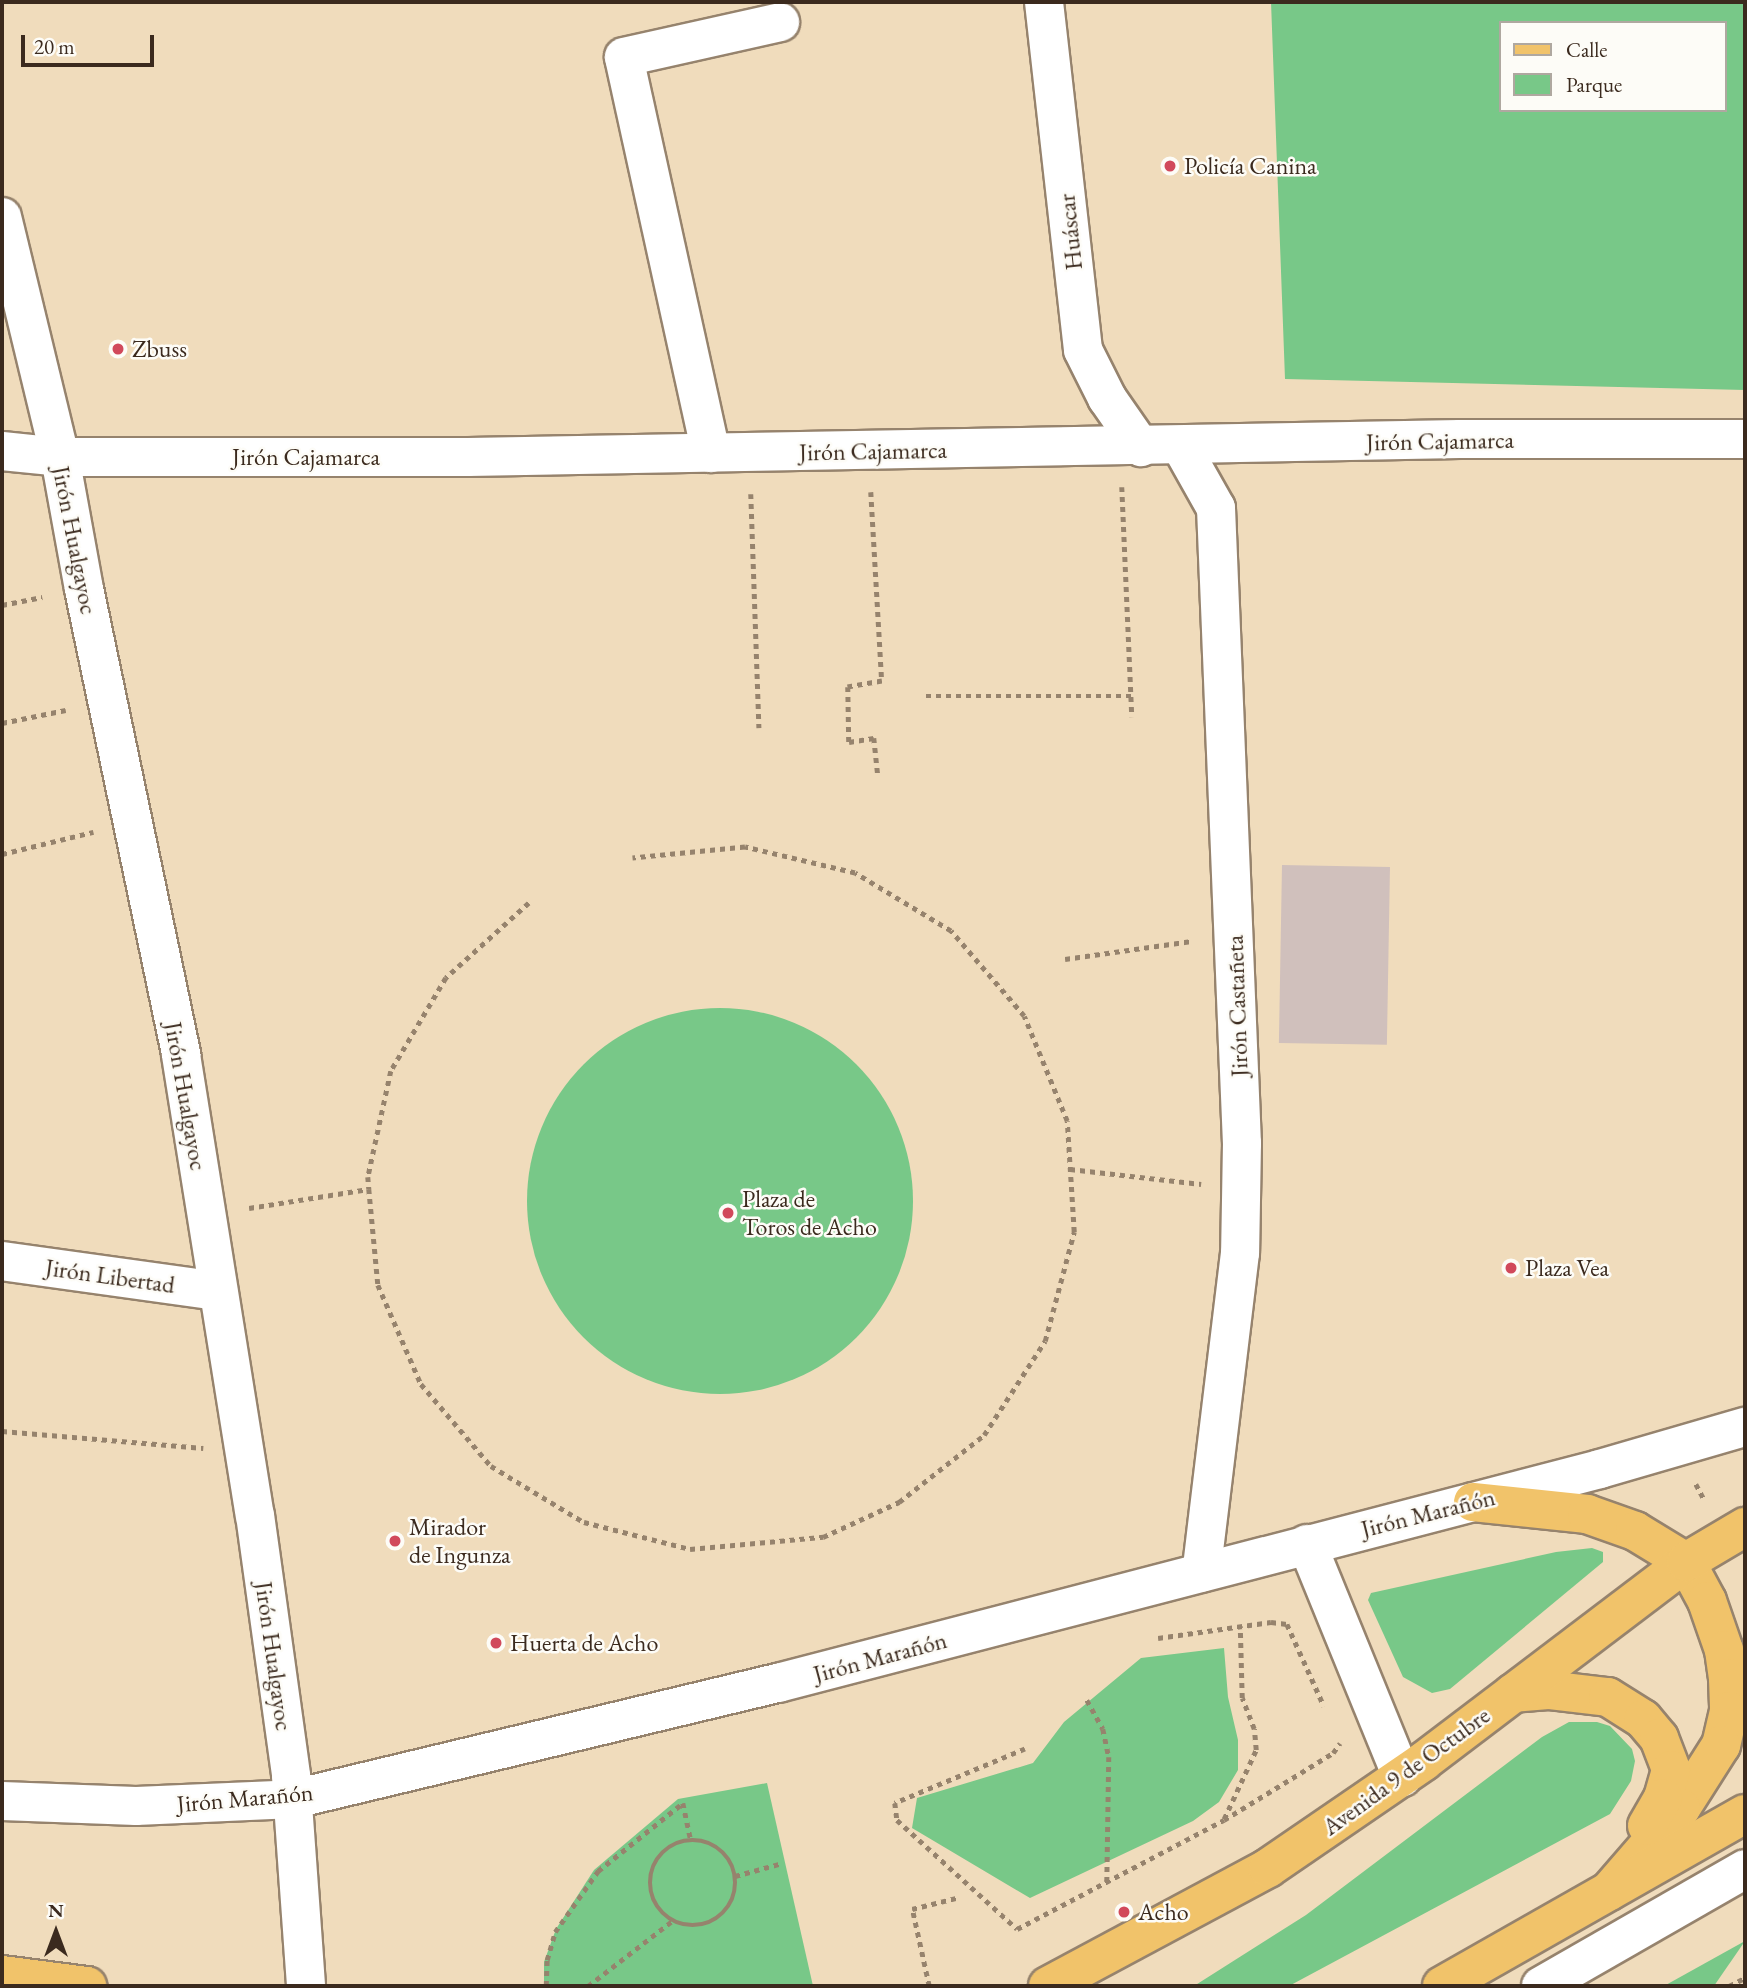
<!DOCTYPE html>
<html>
<head>
<meta charset="utf-8">
<style>
	body { margin:0 }
	#map { position:relative; width:1747px; height:1988px; overflow:hidden; background:#f0dcbc; font-family:"EB Garamond",serif }
	div>[style] { position:absolute }
	.industrial>* { inset:0; background:#d0c0bc; transform-origin:0 0 }
	.green>* { inset:0; background:#78c888 }
	.round { border-radius:50% }
	.path>* { height:4.5px; margin-top:-2.25px; transform-origin:0; background:repeating-linear-gradient(90deg,#96836d 0 5px,transparent 0 10px) }
	.path>.ring { margin:-2.25px; padding:0; box-sizing:content-box; background:none; border:4.5px solid #96836d; border-radius:50% }
	.roads { filter:drop-shadow(2px 0 #96836d) drop-shadow(-2px 0 #96836d) drop-shadow(0 2px #96836d) drop-shadow(0 -2px #96836d) }
	.minor>* { height:38px; margin:-19px; padding:0 19px; transform-origin:19px; border-radius:19px; background:#fff }
	.major>* { height:38px; margin:-19px; padding:0 19px; transform-origin:19px; border-radius:19px; background:#f1c36a }
	.dots>* { width:19px; height:19px; translate:-50% -50%; box-sizing:border-box; border:4px solid #fdfcf7; border-radius:50% }
	span { translate:-50% -50%; white-space:nowrap; text-align:center; line-height:1.15; -webkit-text-stroke:5px #fdfcf7; paint-order:stroke }
	.poi-label { font-size:24px; color:#3b2a1e }
	.left { translate:0 -50%; text-align:left }
	.street-label { font-size:24px; color:#3b2a1e }
	.frame { position:absolute; inset:0; border:4px solid #3b2a1e; pointer-events:none }
	.legend { position:absolute; left:1499px; top:21px; width:228px; height:91px; box-sizing:border-box; background:#fdfcf7; border:2px solid #afa8a0; margin:0; padding:9px 12px; list-style:none; font-size:21px; color:#3b2a1e }
	.legend li { display:flex; align-items:center; gap:14px; height:35px }
	.legend b { width:35px; border:2px solid #afa8a0 }
	.north { position:absolute; left:21px; top:1897px; width:70px; height:70px; -webkit-text-stroke:5px #fdfcf7; paint-order:stroke; rotate:0deg; font-size:19px; font-weight:700; line-height:28px; text-align:center; color:#3b2a1e }
	.north::after { content:''; display:block; margin:auto; width:24px; height:32px; background:#3b2a1e; clip-path:polygon(50% 0,100% 100%,50% 72%,0 100%) }
	.scale { position:absolute; left:21px; top:35px; width:133px; height:32px; box-sizing:border-box; border:4px solid #3b2a1e; border-top:0; padding-left:9px; font-size:21px; line-height:24px; white-space:nowrap; color:#3b2a1e; -webkit-text-stroke:5px #fdfcf7; paint-order:stroke }
</style>
</head>
<body>
<div id="map">
	<div class="industrial">
		<i style="left:1282px;top:865px;width:108px;height:178px;rotate:1deg"></i>
	</div>
	<div class="green">
		<i style="clip-path:polygon(evenodd,1271px 2px,1745px 2px,1745px 390px,1285px 379px,1271px 2px,1500px 23px,1724px 23px,1724px 110px,1500px 110px,1500px 23px)"></i>
		<i class="round" style="left:527px;top:1008px;width:386px;height:386px"></i>
		<i style="clip-path:polygon(1592px 1548px,1603px 1552px,1603px 1562px,1450px 1689px,1432px 1693px,1403px 1677px,1368px 1600px,1371px 1593px,1556px 1552px)"></i>
		<i style="clip-path:polygon(1224px 1648px,1228px 1697px,1238px 1740px,1238px 1770px,1219px 1802px,1193px 1821px,1030px 1898px,912px 1828px,917px 1798px,1033px 1763px,1064px 1722px,1141px 1658px)"></i>
		<i style="clip-path:polygon(1569px 1722px,1597px 1722px,1610px 1726px,1632px 1749px,1635px 1761px,1631px 1781px,1610px 1814px,1289px 1986px,1194px 1986px,1306px 1915px,1542px 1737px)"></i>
		<i style="clip-path:polygon(767px 1783px,813px 1986px,544px 1986px,544px 1962px,556px 1929px,594px 1870px,678px 1799px)"></i>
		<i style="clip-path:polygon(1745px 1941px,1714px 1986px,1664px 1986px)"></i>
	</div>
	<div class="path">
		<i style="left:1122px;top:487px;width:230px;rotate:87.5deg"></i>
		<i style="left:871px;top:492px;width:189px;rotate:86.7deg"></i>
		<i style="left:882px;top:681px;width:35px;rotate:170deg"></i>
		<i style="left:848px;top:687px;width:55px;rotate:89deg"></i>
		<i style="left:849px;top:742px;width:25px;rotate:-9deg"></i>
		<i style="left:874px;top:738px;width:39px;rotate:84deg"></i>
		<i style="left:751px;top:494px;width:234px;rotate:88deg"></i>
		<i style="left:2px;top:605px;width:41px;rotate:-11.3deg"></i>
		<i style="left:926px;top:696px;width:205px"></i>
		<i style="left:2px;top:723px;width:65px;rotate:-11.5deg"></i>
		<i style="left:2px;top:854px;width:94px;rotate:-13.6deg"></i>
		<i style="left:529px;top:903px;width:112px;rotate:137.9deg"></i>
		<i style="left:446px;top:978px;width:108px;rotate:120.6deg"></i>
		<i style="left:391px;top:1071px;width:108px;rotate:102.2deg"></i>
		<i style="left:368px;top:1177px;width:12px;rotate:85deg"></i>
		<i style="left:369px;top:1189px;width:96px;rotate:84.6deg"></i>
		<i style="left:378px;top:1285px;width:108px;rotate:66.5deg"></i>
		<i style="left:421px;top:1384px;width:108px;rotate:49.5deg"></i>
		<i style="left:491px;top:1466px;width:109px;rotate:31.1deg"></i>
		<i style="left:584px;top:1522px;width:109px;rotate:14.3deg"></i>
		<i style="left:690px;top:1549px;width:134px;rotate:-5.2deg"></i>
		<i style="left:823px;top:1537px;width:84px;rotate:-24.7deg"></i>
		<i style="left:899px;top:1502px;width:108px;rotate:-38.2deg"></i>
		<i style="left:984px;top:1435px;width:112px;rotate:-57deg"></i>
		<i style="left:1045px;top:1341px;width:113px;rotate:-75.1deg"></i>
		<i style="left:1074px;top:1232px;width:111px;rotate:-93.6deg"></i>
		<i style="left:1067px;top:1121px;width:113px;rotate:-112.3deg"></i>
		<i style="left:1024px;top:1016px;width:112px;rotate:-130.7deg"></i>
		<i style="left:951px;top:931px;width:112px;rotate:-148.9deg"></i>
		<i style="left:855px;top:873px;width:113px;rotate:-166.7deg"></i>
		<i style="left:745px;top:847px;width:113px;rotate:174.4deg"></i>
		<i style="left:1065px;top:959px;width:128px;rotate:-8.1deg"></i>
		<i style="left:1070px;top:1169px;width:132px;rotate:6.5deg"></i>
		<i style="left:249px;top:1208px;width:121px;rotate:-9deg"></i>
		<i style="left:2px;top:1431px;width:202px;rotate:4.8deg"></i>
		<i style="left:1696px;top:1484px;width:19px;rotate:62deg"></i>
		<i style="left:1158px;top:1638px;width:114px;rotate:-8.1deg"></i>
		<i style="left:1271px;top:1622px;width:16px;rotate:7deg"></i>
		<i style="left:1287px;top:1624px;width:90px;rotate:65.7deg"></i>
		<i style="left:1087px;top:1700px;width:33px;rotate:61deg"></i>
		<i style="left:1103px;top:1729px;width:29px;rotate:78deg"></i>
		<i style="left:1109px;top:1757px;width:127px;rotate:90.9deg"></i>
		<i style="left:1025px;top:1749px;width:141px;rotate:157.4deg"></i>
		<i style="left:895px;top:1803px;width:17px;rotate:83deg"></i>
		<i style="left:897px;top:1820px;width:162px;rotate:42.2deg"></i>
		<i style="left:1017px;top:1929px;width:234px;rotate:-27.8deg"></i>
		<i style="left:1224px;top:1820px;width:128px;rotate:-31.6deg"></i>
		<i style="left:1333px;top:1753px;width:12px;rotate:-55deg"></i>
		<i style="left:1224px;top:1819px;width:76px;rotate:-65.1deg"></i>
		<i style="left:1256px;top:1750px;width:21px;rotate:-95deg"></i>
		<i style="left:1254px;top:1729px;width:33px;rotate:-111deg"></i>
		<i style="left:1242px;top:1698px;width:72px;rotate:-91.6deg"></i>
		<i class="ring" style="left:650px;top:1840px;width:81.5px;height:81.5px"></i>
		<i style="left:735px;top:1876px;width:46px;rotate:-15.3deg"></i>
		<i style="left:546px;top:1986px;width:26px;rotate:-88deg"></i>
		<i style="left:547px;top:1960px;width:29px;rotate:-74deg"></i>
		<i style="left:555px;top:1932px;width:75px;rotate:-54.8deg"></i>
		<i style="left:598px;top:1871px;width:109px;rotate:-38.7deg"></i>
		<i style="left:683px;top:1803px;width:38px;rotate:78deg"></i>
		<i style="left:588px;top:1986px;width:106px;rotate:-37.7deg"></i>
		<i style="left:929px;top:1986px;width:79px;rotate:-102.4deg"></i>
		<i style="left:912px;top:1909px;width:49px;rotate:-14deg"></i>
		<i style="left:1729px;top:1986px;width:18px;rotate:-27deg"></i>
	</div>
	<div class="roads">
		<div class="minor">
			<i style="left:1044px;top:2px;width:350px;rotate:83.6deg"></i>
			<i style="left:1083px;top:350px;width:54px;rotate:63.4deg"></i>
			<i style="left:1107px;top:398px;width:60px;rotate:55.2deg"></i>
			<i style="left:2px;top:217px;width:247px;rotate:76.4deg"></i>
			<i style="left:60px;top:457px;width:134px;rotate:79.7deg"></i>
			<i style="left:84px;top:589px;width:476px;rotate:78.2deg"></i>
			<i style="left:181px;top:1055px;width:466px;rotate:80.9deg"></i>
			<i style="left:255px;top:1515px;width:263px;rotate:82.1deg"></i>
			<i style="left:291px;top:1776px;width:211px;rotate:85.9deg"></i>
			<i style="left:1181px;top:446px;width:71px;rotate:60.6deg"></i>
			<i style="left:1216px;top:508px;width:636px;rotate:87.66deg"></i>
			<i style="left:1242px;top:1143px;width:110px;rotate:91deg"></i>
			<i style="left:1240px;top:1253px;width:322px;rotate:96.9deg"></i>
			<i style="left:2px;top:451px;width:58px;rotate:5.9deg"></i>
			<i style="left:60px;top:457px;width:408px"></i>
			<i style="left:468px;top:457px;width:992px;rotate:-1.04deg"></i>
			<i style="left:1460px;top:439px;width:285px"></i>
			<i style="left:711px;top:453px;width:405px;rotate:-102.4deg"></i>
			<i style="left:624px;top:57px;width:160px;rotate:-12.6deg"></i>
			<i style="left:2px;top:1261px;width:218px;rotate:7.9deg"></i>
			<i style="left:1307px;top:1544px;width:252px;rotate:67.8deg"></i>
			<i style="left:2px;top:1801px;width:134px;rotate:2.1deg"></i>
			<i style="left:136px;top:1806px;width:158px;rotate:-2.5deg"></i>
			<i style="left:294px;top:1799px;width:498px;rotate:-13.5deg"></i>
			<i style="left:778px;top:1683px;width:849px;rotate:-14.59deg"></i>
			<i style="left:1600px;top:1469px;width:151px;rotate:-16.2deg"></i>
			<i style="left:1541px;top:1986px;width:235px;rotate:-29.8deg"></i>
		</div>
		<div class="major">
			<i style="left:1473px;top:1502px;width:115px;rotate:6deg"></i>
			<i style="left:1587px;top:1514px;width:51px;rotate:19.5deg"></i>
			<i style="left:1635px;top:1531px;width:60px;rotate:31.3deg"></i>
			<i style="left:1686px;top:1562px;width:44px;rotate:61.7deg"></i>
			<i style="left:1707px;top:1601px;width:52px;rotate:70.9deg"></i>
			<i style="left:1724px;top:1650px;width:28px;rotate:82deg"></i>
			<i style="left:1728px;top:1678px;width:33px;rotate:88deg"></i>
			<i style="left:1729px;top:1711px;width:35px;rotate:103deg"></i>
			<i style="left:1721px;top:1745px;width:75px;rotate:122.4deg"></i>
			<i style="left:1681px;top:1808px;width:110px;rotate:130.9deg"></i>
			<i style="left:1513px;top:1693px;width:35px;rotate:-5deg"></i>
			<i style="left:1548px;top:1690px;width:60px;rotate:6.7deg"></i>
			<i style="left:1608px;top:1697px;width:41px;rotate:32.2deg"></i>
			<i style="left:1643px;top:1719px;width:25px;rotate:50deg"></i>
			<i style="left:1659px;top:1738px;width:34px;rotate:69deg"></i>
			<i style="left:1671px;top:1770px;width:29px;rotate:106deg"></i>
			<i style="left:1663px;top:1798px;width:32px;rotate:120deg"></i>
			<i style="left:2px;top:1975px;width:86px;rotate:7.4deg"></i>
			<i style="left:1048px;top:1986px;width:250px;rotate:-28.2deg"></i>
			<i style="left:1268px;top:1868px;width:189px;rotate:-34.4deg"></i>
			<i style="left:1424px;top:1761px;width:329px;rotate:-37.2deg"></i>
			<i style="left:1686px;top:1562px;width:69px;rotate:-30.7deg"></i>
			<i style="left:1442px;top:1986px;width:348px;rotate:-29.6deg"></i>
		</div>
	</div>
	<div class="dots">
		<i style="left:1170px;top:166px;background:#d1495b"></i>
		<i style="left:118px;top:349px;background:#d1495b"></i>
		<i style="left:728px;top:1213px;background:#d1495b"></i>
		<i style="left:1511px;top:1268px;background:#d1495b"></i>
		<i style="left:395px;top:1541px;background:#d1495b"></i>
		<i style="left:496px;top:1643px;background:#d1495b"></i>
		<i style="left:1124px;top:1912px;background:#d1495b"></i>
	</div>
	<div class="poi-label">
		<span class="left" style="left:1184px;top:166px">Policía Canina</span>
		<span class="left" style="left:132px;top:349px">Zbuss</span>
		<span class="left" style="left:742px;top:1213px">Plaza de<br>Toros de Acho</span>
		<span class="left" style="left:1525px;top:1268px">Plaza Vea</span>
		<span class="left" style="left:409px;top:1541px">Mirador<br>de Ingunza</span>
		<span class="left" style="left:510px;top:1643px">Huerta de Acho</span>
		<span class="left" style="left:1138px;top:1912px">Acho</span>
	</div>
	<div class="street-label">
		<span style="left:1070px;top:232px;rotate:-96deg">Huáscar</span>
		<span style="left:1440px;top:441px;rotate:-1deg">Jirón Cajamarca</span>
		<span style="left:873px;top:451px;rotate:-1deg">Jirón Cajamarca</span>
		<span style="left:306px;top:457px">Jirón Cajamarca</span>
		<span style="left:75px;top:540px;rotate:79deg">Jirón Hualgayoc</span>
		<span style="left:1237px;top:1006px;rotate:-92deg">Jirón Castañeta</span>
		<span style="left:186px;top:1096px;rotate:80deg">Jirón Hualgayoc</span>
		<span style="left:110px;top:1276px;rotate:8deg">Jirón Libertad</span>
		<span style="left:1428px;top:1513px;rotate:-14deg">Jirón Marañón</span>
		<span style="left:274px;top:1656px;rotate:82deg">Jirón Hualgayoc</span>
		<span style="left:880px;top:1657px;rotate:-15deg">Jirón Marañón</span>
		<span style="left:1406px;top:1771px;rotate:-36deg">Avenida 9 de Octubre</span>
		<span style="left:245px;top:1798px;rotate:-5deg">Jirón Marañón</span>
	</div>
	<div class="frame"></div>
	<ul class="legend">
	<li><b style="height:9px;background:#f1c36a"></b>Calle</li>
	<li><b style="height:19px;background:#78c888"></b>Parque</li>
	</ul>
	<div class="north">N</div>
	<div class="scale">20 m</div>
</div>
</body>
</html>
